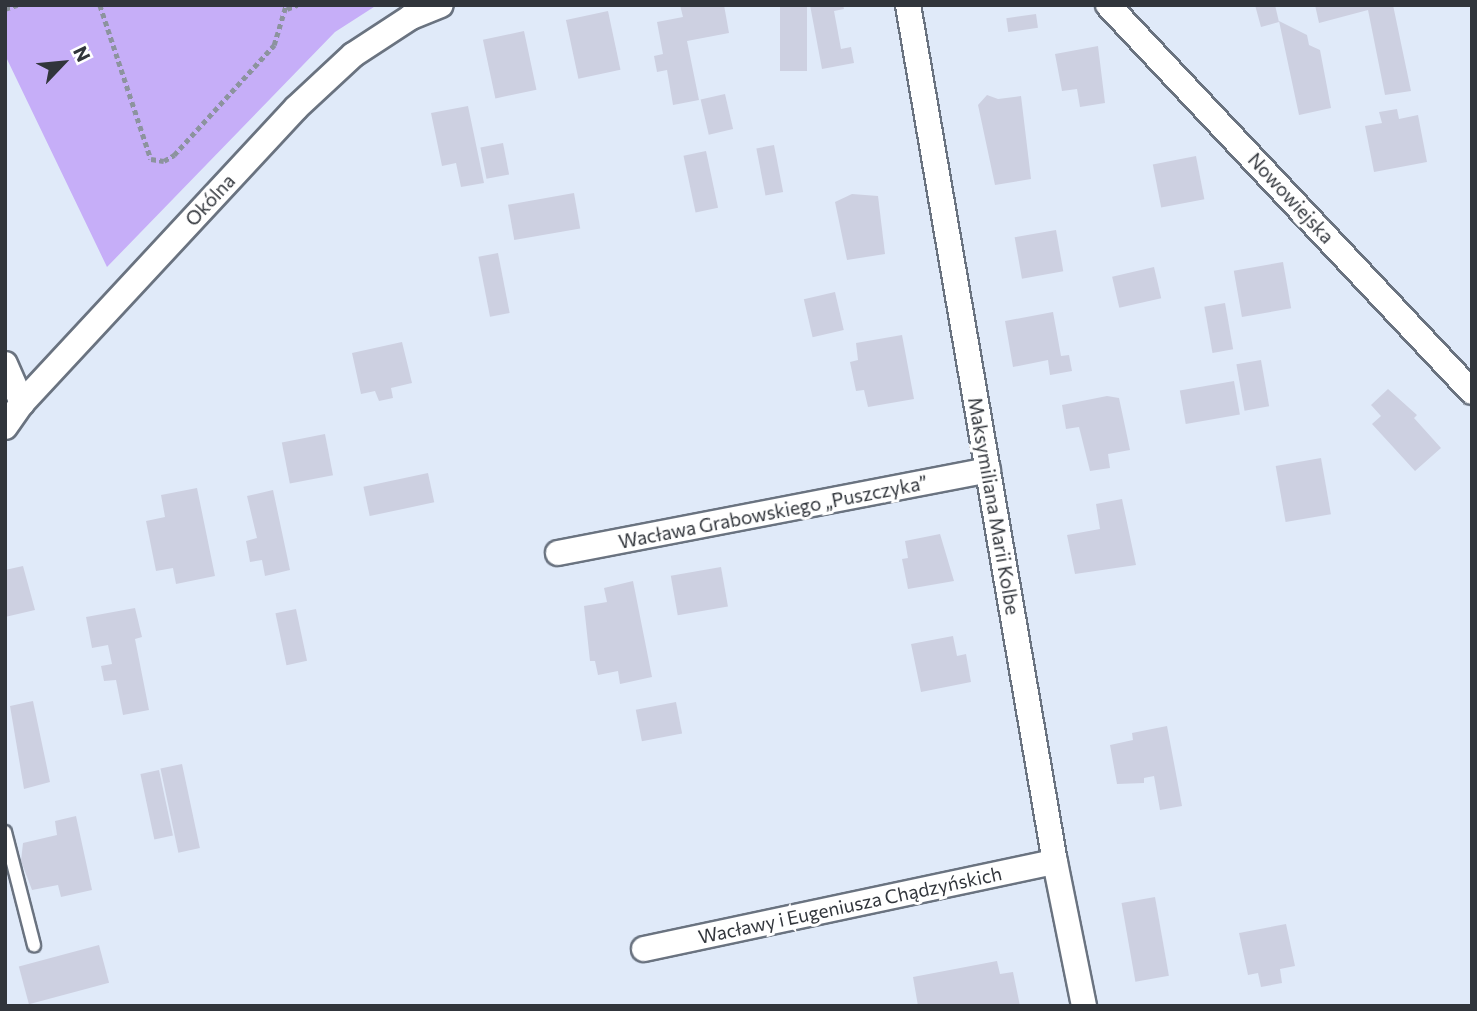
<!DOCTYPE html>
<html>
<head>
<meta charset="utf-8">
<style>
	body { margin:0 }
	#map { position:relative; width:1477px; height:1011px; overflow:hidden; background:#e0eaf9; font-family:Commissioner,sans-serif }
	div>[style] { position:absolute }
	.green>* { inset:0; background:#c6aef8 }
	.building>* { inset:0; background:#cdd0e1; transform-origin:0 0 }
	.path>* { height:4.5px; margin-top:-2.25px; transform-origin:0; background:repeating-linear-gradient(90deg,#8c939e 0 5px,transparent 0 8.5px) }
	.roads { filter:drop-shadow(2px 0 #6a7380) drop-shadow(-2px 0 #6a7380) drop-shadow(0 2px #6a7380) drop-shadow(0 -2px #6a7380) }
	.lane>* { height:12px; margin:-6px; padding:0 6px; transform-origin:6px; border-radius:6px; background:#fff }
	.street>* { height:24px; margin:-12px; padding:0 12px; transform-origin:12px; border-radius:12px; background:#fff }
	span { translate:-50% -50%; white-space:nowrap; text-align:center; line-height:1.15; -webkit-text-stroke:6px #fff; paint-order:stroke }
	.street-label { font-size:19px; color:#31353b }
	.frame { position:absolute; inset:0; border:7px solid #31353b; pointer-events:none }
	.north { position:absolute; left:28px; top:28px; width:70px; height:70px; -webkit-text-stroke:5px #fff; paint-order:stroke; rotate:64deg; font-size:19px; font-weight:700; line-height:28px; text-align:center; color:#31353b }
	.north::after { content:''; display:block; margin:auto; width:24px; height:32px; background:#31353b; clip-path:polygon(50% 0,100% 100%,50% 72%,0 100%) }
</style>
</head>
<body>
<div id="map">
	<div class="green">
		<i style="clip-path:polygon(5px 5px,377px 5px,335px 32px,107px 267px,5px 55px)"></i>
	</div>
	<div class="building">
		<i style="clip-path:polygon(680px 5px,724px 5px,729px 33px,687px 41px,699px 100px,673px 105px,667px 70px,657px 72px,654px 56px,663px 54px,657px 22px,683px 17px)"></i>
		<i style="left:780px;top:5px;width:27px;height:66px"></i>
		<i style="clip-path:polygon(810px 5px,843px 5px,844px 9px,834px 11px,841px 49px,851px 47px,854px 63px,822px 69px)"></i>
		<i style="clip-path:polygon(1255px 5px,1275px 5px,1279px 22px,1261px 27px)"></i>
		<i style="clip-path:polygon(1315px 5px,1393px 5px,1411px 91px,1385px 95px,1368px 10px,1319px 23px)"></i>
		<i style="left:608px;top:11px;width:60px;height:43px;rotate:78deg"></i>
		<i style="left:1036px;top:14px;width:14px;height:30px;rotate:82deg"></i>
		<i style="clip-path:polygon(1279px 21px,1307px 35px,1309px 45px,1320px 50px,1331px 108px,1299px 115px)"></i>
		<i style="left:524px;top:31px;width:60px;height:42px;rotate:78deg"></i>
		<i style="clip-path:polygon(1098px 46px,1105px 103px,1080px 107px,1077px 89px,1062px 91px,1055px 54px)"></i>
		<i style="left:725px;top:94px;width:36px;height:25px;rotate:77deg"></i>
		<i style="clip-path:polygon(987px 95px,998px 99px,1021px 96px,1031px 179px,995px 185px,978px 105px)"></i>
		<i style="clip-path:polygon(468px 106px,484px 183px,461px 187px,456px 163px,442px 166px,431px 113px)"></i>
		<i style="clip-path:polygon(1397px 109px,1399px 119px,1418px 115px,1427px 162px,1374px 172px,1365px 126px,1382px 123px,1379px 112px)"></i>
		<i style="left:503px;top:143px;width:32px;height:23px;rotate:79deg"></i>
		<i style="left:774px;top:145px;width:48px;height:18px;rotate:79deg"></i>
		<i style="left:706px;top:151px;width:58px;height:23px;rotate:78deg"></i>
		<i style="left:1196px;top:156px;width:44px;height:44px;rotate:79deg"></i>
		<i style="left:574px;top:193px;width:36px;height:67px;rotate:80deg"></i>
		<i style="clip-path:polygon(852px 194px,878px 196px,885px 254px,847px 260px,835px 202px)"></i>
		<i style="left:1056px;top:230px;width:42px;height:42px;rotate:80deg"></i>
		<i style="left:498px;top:253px;width:61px;height:20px;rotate:79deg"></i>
		<i style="left:1283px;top:262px;width:47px;height:50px;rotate:80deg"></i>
		<i style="left:1154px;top:267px;width:32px;height:43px;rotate:77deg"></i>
		<i style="left:835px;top:292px;width:39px;height:32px;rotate:77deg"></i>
		<i style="left:1225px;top:303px;width:47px;height:21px;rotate:80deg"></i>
		<i style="clip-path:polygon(1053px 312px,1061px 356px,1069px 355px,1072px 371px,1050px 375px,1048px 360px,1013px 367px,1005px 321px)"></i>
		<i style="clip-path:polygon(902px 335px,914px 399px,868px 407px,864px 390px,856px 391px,850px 362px,858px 360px,856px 343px)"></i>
		<i style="clip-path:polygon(402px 342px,412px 383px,391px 388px,393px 398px,379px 401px,375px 391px,361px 394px,352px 353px)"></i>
		<i style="left:1261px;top:360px;width:47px;height:25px;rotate:80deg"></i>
		<i style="left:1234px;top:381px;width:34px;height:55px;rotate:80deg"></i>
		<i style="clip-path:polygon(1388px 389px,1417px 415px,1414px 418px,1441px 448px,1415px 471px,1372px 424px,1381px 416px,1371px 405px)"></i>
		<i style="clip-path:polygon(1107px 396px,1119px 398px,1130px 450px,1108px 454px,1110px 468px,1090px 471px,1079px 427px,1066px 429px,1062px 405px)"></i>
		<i style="left:325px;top:434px;width:42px;height:44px;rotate:79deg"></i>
		<i style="left:1321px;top:458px;width:57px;height:46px;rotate:80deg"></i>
		<i style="left:428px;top:473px;width:30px;height:66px;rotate:78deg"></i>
		<i style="clip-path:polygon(197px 488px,215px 576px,176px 584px,173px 568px,156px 571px,146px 521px,165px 517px,161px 495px)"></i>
		<i style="clip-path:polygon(273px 490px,290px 570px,265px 576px,262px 560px,250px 562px,246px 541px,257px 538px,247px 496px)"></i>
		<i style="clip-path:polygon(1122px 499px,1136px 565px,1075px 574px,1067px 535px,1100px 529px,1096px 504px)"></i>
		<i style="clip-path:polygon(940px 534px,954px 581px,908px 589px,902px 559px,908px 558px,905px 541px)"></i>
		<i style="clip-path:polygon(23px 566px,35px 610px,5px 617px,5px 570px)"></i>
		<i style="left:721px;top:567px;width:40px;height:51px;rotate:80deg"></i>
		<i style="clip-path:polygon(633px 581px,652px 677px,620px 684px,618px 671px,598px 675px,595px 661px,590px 661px,584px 606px,607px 602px,604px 588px)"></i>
		<i style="clip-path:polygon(135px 608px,142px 637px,135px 639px,149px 710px,123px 715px,116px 680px,104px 681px,101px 666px,112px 664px,108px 645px,92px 648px,86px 617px)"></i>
		<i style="left:296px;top:609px;width:53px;height:21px;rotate:78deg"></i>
		<i style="clip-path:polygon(953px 636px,957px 656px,966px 654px,971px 682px,921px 692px,911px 644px)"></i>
		<i style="clip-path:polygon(33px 701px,50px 782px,24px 789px,10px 706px)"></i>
		<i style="left:676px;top:702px;width:32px;height:41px;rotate:79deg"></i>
		<i style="clip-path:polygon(1167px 726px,1182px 806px,1160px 810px,1154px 776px,1144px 778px,1144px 783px,1117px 784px,1110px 745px,1133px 740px,1132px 733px)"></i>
		<i style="left:182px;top:764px;width:86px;height:22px;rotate:78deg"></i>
		<i style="left:159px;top:770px;width:67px;height:19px;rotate:78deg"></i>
		<i style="clip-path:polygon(76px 816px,92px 890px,61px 897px,58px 885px,32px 890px,21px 861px,23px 843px,57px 835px,55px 821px)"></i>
		<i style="left:1155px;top:897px;width:80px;height:34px;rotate:80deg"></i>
		<i style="clip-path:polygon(1286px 924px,1295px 966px,1280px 969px,1282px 983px,1261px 987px,1258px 973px,1248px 975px,1239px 933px)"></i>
		<i style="left:99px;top:945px;width:39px;height:83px;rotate:75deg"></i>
		<i style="clip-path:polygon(997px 961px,1000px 974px,1013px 972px,1020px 1006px,918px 1006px,913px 977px)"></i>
	</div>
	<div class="path">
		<i style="left:100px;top:5px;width:162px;rotate:71.7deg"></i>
		<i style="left:151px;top:159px;width:13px;rotate:9deg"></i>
		<i style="left:164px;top:161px;width:12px;rotate:-31deg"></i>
		<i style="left:174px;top:155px;width:149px;rotate:-47.7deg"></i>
		<i style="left:274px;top:45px;width:42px;rotate:-73.3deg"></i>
		<i style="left:5px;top:9px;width:13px;rotate:-18deg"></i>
		<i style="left:287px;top:9px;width:11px;rotate:-22deg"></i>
	</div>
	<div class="roads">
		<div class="lane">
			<i style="left:5px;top:832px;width:117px;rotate:75.6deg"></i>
		</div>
		<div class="street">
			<i style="left:908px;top:5px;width:870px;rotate:80.27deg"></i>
			<i style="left:1055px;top:862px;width:147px;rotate:78.6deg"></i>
			<i style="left:1108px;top:5px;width:531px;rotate:46.75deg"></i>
			<i style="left:5px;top:364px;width:43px;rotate:66.4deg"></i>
			<i style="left:5px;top:427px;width:29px;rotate:-55deg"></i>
			<i style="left:22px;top:403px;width:403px;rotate:-47.1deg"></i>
			<i style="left:296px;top:108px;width:78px;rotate:-42.9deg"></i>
			<i style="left:353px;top:55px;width:69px;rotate:-33.2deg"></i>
			<i style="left:411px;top:17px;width:32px;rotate:-22deg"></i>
			<i style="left:558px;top:553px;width:438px;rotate:-10.9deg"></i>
			<i style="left:644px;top:949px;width:420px;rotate:-12deg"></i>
		</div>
	</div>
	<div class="street-label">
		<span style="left:1291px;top:198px;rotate:47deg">Nowowiejska</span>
		<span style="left:210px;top:200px;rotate:-47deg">Okólna</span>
		<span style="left:994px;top:506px;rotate:80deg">Maksymiliana Marii Kolbe</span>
		<span style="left:773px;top:512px;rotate:-11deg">Wacława Grabowskiego „Puszczyka”</span>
		<span style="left:850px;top:905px;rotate:-12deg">Wacławy i Eugeniusza Chądzyńskich</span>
	</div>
	<div class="frame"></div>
	<div class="north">N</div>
</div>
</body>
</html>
